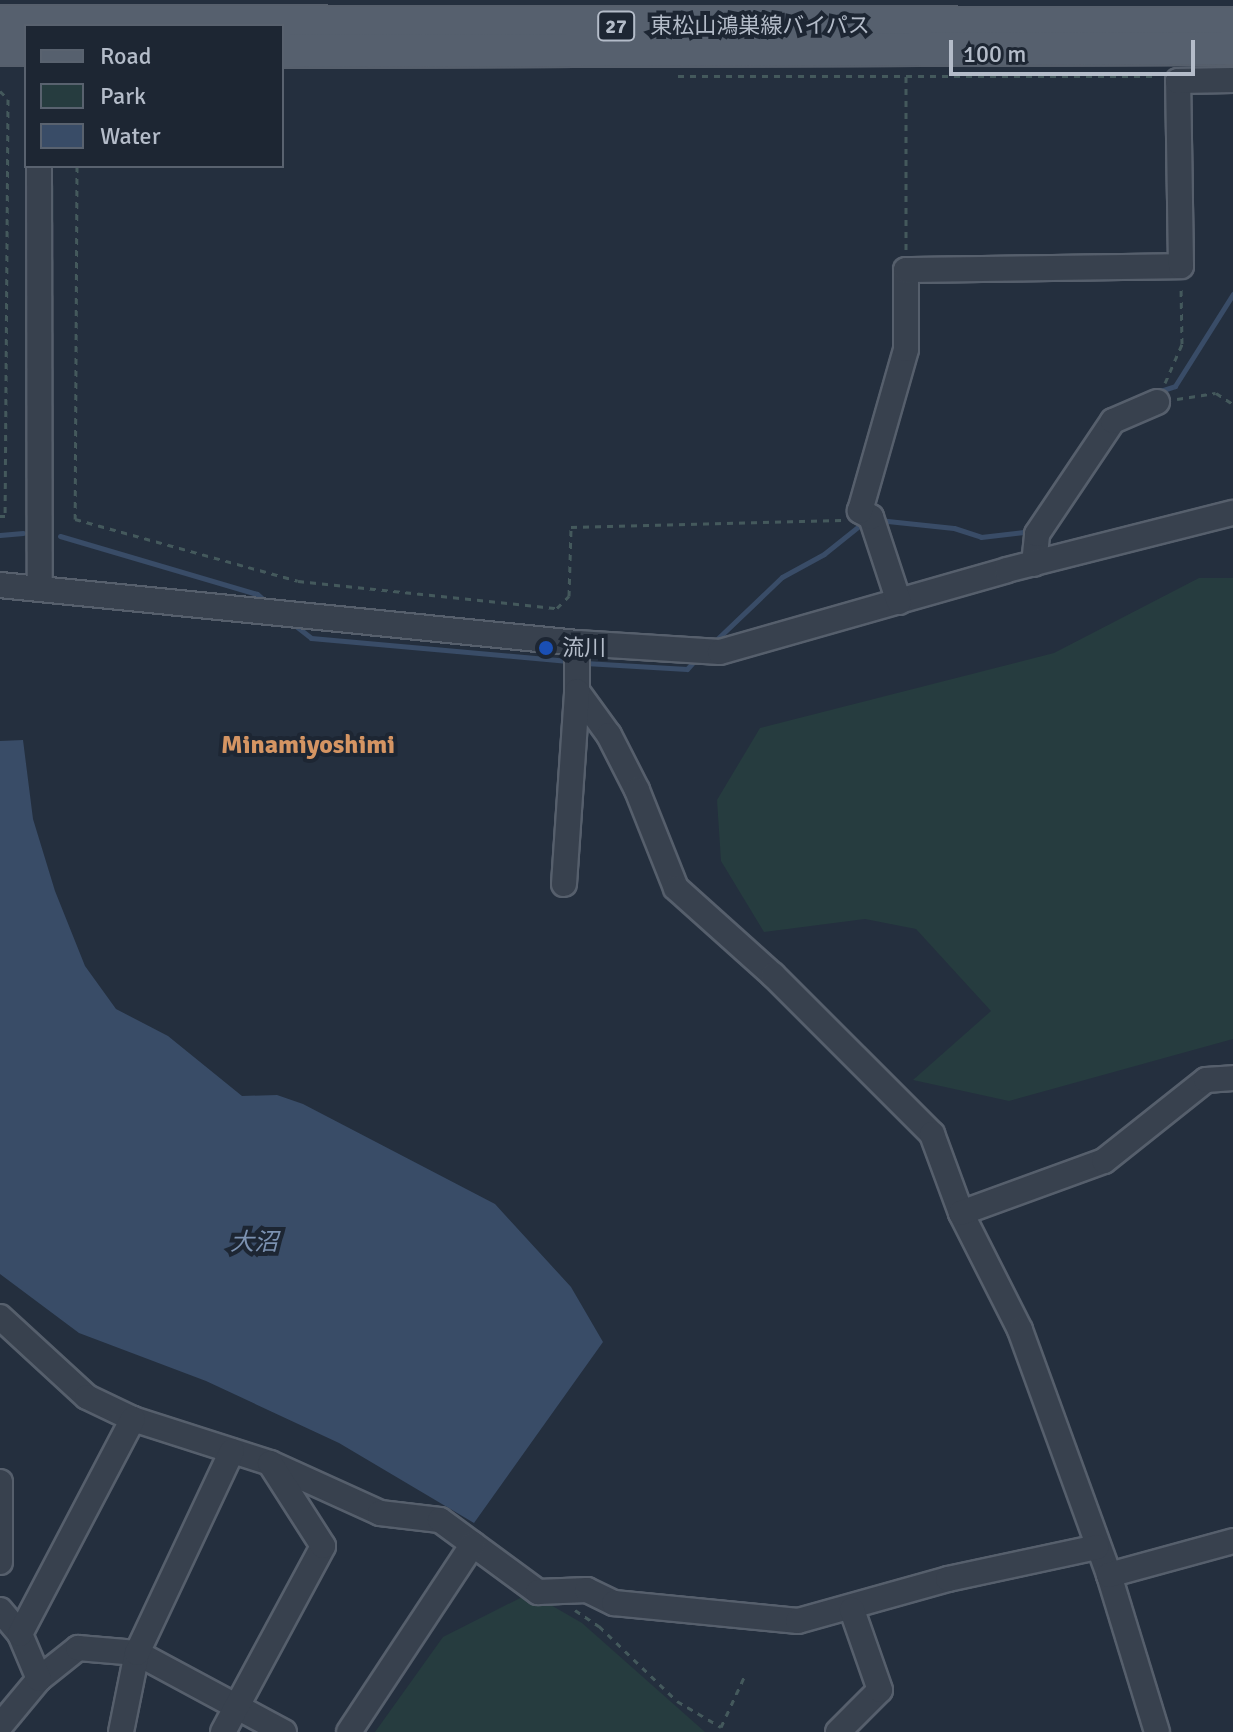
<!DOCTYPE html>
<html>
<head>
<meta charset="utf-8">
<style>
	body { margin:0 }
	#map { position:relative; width:1233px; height:1732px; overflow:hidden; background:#242f3e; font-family:Signika,"Noto Sans JP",sans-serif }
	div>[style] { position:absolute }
	.green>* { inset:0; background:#263c3f }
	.water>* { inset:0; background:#394c67 }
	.stream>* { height:5px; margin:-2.5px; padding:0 2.5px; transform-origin:2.5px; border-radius:2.5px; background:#394c67 }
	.path>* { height:3px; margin-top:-1.5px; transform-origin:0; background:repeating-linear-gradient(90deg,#44595c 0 6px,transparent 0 12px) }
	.roads { filter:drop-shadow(2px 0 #565f6c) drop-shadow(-2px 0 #565f6c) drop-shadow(0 2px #565f6c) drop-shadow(0 -2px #565f6c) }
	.minor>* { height:24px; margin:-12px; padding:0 12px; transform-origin:12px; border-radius:12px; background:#38414e }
	.major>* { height:32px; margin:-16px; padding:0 16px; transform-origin:16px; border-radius:16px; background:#56606e }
	.dots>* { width:22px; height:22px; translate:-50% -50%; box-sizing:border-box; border:4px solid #1d2633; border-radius:50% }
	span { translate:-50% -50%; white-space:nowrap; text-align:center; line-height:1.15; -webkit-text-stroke:8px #1d2633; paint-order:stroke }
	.shield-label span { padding:2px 6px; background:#1d2633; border:2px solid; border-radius:6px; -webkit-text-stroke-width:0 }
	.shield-label { font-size:20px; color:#b4bcc9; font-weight:700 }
	.street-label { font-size:22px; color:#b4bcc9 }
	.poi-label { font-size:22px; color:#b4bcc9 }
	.left { translate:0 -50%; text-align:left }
	.water-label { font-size:24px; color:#7c92b1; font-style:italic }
	.quarter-label { font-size:26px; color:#d59563; font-weight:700 }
	.legend { position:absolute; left:24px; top:24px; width:260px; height:144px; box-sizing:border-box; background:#1d2633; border:2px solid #59626f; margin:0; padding:10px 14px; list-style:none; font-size:24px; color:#b4bcc9 }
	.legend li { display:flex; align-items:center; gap:16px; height:40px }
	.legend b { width:40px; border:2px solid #59626f }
	.scale { position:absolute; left:949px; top:40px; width:246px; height:36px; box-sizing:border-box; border:4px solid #b4bcc9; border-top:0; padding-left:10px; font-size:24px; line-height:28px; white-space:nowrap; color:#b4bcc9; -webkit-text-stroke:6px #1d2633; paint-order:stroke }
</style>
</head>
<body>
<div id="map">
	<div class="green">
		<i style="clip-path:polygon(1199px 578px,1233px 578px,1233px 1039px,1009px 1101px,913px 1080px,991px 1011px,916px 929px,865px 919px,764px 932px,721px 861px,717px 800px,760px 728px,1054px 653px)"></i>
		<i style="clip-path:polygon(530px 1593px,582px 1623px,705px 1732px,375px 1732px,443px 1637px)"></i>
	</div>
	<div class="water">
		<i style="clip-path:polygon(23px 740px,33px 819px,55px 891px,85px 966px,116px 1009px,168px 1036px,242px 1096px,277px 1095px,303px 1104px,495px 1204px,571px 1287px,603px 1342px,474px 1523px,339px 1443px,206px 1381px,79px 1333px,0 1274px,0 741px)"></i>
	</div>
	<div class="stream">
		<i style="left:1154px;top:393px;width:22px;rotate:-18deg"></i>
		<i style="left:1175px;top:386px;width:109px;rotate:-57.8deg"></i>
		<i style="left:878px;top:520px;width:76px;rotate:6deg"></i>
		<i style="left:954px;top:528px;width:28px;rotate:18deg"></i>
		<i style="left:981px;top:537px;width:43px;rotate:-6.6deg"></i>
		<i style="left:1024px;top:532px;width:50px;rotate:-56.3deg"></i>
		<i style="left:0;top:535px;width:23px;rotate:-5deg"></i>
		<i style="left:60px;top:536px;width:205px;rotate:16.4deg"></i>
		<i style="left:257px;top:594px;width:11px;rotate:41deg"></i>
		<i style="left:292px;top:623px;width:24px;rotate:38deg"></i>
		<i style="left:311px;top:638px;width:261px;rotate:5.1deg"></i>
		<i style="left:714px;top:642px;width:94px;rotate:-43.7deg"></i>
		<i style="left:782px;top:577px;width:48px;rotate:-28.7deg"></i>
		<i style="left:824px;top:554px;width:51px;rotate:-38.7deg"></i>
		<i style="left:585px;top:663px;width:102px;rotate:3.4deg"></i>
		<i style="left:687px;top:669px;width:12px;rotate:-48deg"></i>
	</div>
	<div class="path">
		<i style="left:678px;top:76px;width:480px"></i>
		<i style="left:0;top:91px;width:11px;rotate:45deg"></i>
		<i style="left:8px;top:99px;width:417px;rotate:90.4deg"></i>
		<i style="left:5px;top:516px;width:5px;rotate:180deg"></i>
		<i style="left:77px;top:166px;width:353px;rotate:90.3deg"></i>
		<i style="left:75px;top:519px;width:231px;rotate:15.5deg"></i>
		<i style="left:298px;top:581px;width:260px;rotate:6deg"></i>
		<i style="left:557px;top:608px;width:17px;rotate:-45deg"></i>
		<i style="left:569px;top:596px;width:69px;rotate:-88.3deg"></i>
		<i style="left:571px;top:527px;width:271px;rotate:-1.5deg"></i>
		<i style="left:906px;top:250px;width:174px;rotate:-90deg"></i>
		<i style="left:1165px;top:383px;width:43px;rotate:-66.4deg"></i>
		<i style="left:1182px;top:344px;width:58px;rotate:-91deg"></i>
		<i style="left:1177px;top:399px;width:39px;rotate:-9deg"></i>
		<i style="left:1216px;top:393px;width:20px;rotate:33deg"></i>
		<i style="left:575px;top:1610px;width:29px;rotate:34deg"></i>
		<i style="left:599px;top:1626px;width:108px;rotate:43.9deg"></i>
		<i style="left:677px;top:1701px;width:51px;rotate:30.6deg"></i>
		<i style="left:721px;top:1727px;width:57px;rotate:-65.2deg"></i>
	</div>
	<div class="roads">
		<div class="minor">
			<i style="left:39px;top:166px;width:421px;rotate:89.9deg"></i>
			<i style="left:1034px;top:564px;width:30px;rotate:-84deg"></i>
			<i style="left:1037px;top:534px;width:136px;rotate:-56.1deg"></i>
			<i style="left:1113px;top:421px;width:48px;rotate:-23.4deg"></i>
			<i style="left:0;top:585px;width:580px;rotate:5.74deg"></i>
			<i style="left:577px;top:643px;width:143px;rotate:3.6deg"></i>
			<i style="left:720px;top:652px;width:298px;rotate:-15.9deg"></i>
			<i style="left:1007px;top:570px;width:233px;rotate:-14.2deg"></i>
			<i style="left:899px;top:602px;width:89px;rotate:-108.2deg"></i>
			<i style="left:871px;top:517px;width:13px;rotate:-151deg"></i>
			<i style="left:860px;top:511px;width:168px;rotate:-74.1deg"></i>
			<i style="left:906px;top:349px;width:79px;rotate:-90deg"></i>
			<i style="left:906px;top:270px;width:275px;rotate:-0.8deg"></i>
			<i style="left:1181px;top:266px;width:185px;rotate:-90.9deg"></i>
			<i style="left:1178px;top:81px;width:55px;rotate:-1deg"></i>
			<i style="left:577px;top:643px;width:48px;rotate:90deg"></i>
			<i style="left:577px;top:691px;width:54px;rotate:54deg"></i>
			<i style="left:609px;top:735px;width:62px;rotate:63deg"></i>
			<i style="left:637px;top:790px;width:105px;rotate:68.3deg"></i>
			<i style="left:676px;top:888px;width:130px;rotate:41.9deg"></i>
			<i style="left:773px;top:975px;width:225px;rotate:45deg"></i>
			<i style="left:932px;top:1134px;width:84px;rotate:69.8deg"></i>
			<i style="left:961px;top:1213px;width:131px;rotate:63.2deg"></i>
			<i style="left:1020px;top:1330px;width:261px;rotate:70deg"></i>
			<i style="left:1109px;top:1575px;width:164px;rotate:73deg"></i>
			<i style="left:564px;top:884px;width:193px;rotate:-86.1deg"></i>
			<i style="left:961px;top:1213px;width:152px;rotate:-20deg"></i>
			<i style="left:1104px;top:1161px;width:130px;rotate:-38.5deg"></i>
			<i style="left:1206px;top:1080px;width:27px;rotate:-4deg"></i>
			<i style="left:0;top:1317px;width:118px;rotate:42.6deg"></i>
			<i style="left:87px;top:1397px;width:51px;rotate:25.6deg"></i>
			<i style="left:133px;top:1419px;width:144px;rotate:17.8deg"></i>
			<i style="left:270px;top:1463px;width:121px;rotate:24.4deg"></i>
			<i style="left:380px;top:1513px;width:60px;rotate:6.7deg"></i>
			<i style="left:440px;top:1520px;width:122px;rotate:36.3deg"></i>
			<i style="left:538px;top:1592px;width:49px;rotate:-2.3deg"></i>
			<i style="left:587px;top:1590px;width:30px;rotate:26deg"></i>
			<i style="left:614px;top:1603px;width:185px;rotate:5.6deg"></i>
			<i style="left:798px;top:1621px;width:156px;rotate:-15.6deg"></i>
			<i style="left:948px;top:1579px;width:152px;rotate:-12.1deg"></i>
			<i style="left:0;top:1482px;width:80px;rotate:90deg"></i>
			<i style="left:1109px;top:1575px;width:129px;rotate:-15.3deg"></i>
			<i style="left:0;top:1610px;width:31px;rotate:50deg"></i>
			<i style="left:39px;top:1679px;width:50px;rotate:-38.5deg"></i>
			<i style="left:78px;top:1648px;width:59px;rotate:4.8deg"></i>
			<i style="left:137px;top:1653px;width:167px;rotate:28.3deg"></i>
			<i style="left:0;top:1726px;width:61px;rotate:-50.3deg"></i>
			<i style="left:39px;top:1679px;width:49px;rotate:-112.9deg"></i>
			<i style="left:20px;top:1634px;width:243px;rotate:-62.3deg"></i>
			<i style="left:121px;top:1732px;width:81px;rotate:-78.6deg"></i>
			<i style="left:137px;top:1653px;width:223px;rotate:-64.8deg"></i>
			<i style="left:223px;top:1732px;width:211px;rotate:-61.7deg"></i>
			<i style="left:323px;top:1546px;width:98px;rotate:-122.6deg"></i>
			<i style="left:349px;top:1732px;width:225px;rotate:-56.6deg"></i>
			<i style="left:838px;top:1732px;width:59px;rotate:-45deg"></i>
			<i style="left:880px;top:1690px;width:85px;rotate:-109.3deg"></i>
		</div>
		<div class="major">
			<i style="left:0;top:22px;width:1233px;rotate:0.09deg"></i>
			<i style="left:0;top:49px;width:26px"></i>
			<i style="left:282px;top:51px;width:951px;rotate:-0.18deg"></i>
		</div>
	</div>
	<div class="dots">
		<i style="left:546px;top:648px;background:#1a4fb4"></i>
	</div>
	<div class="shield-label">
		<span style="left:616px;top:26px">27</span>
	</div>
	<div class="street-label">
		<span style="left:760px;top:26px">東松山鴻巣線バイパス</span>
	</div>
	<div class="poi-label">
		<span class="left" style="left:562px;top:648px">流川</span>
	</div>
	<div class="water-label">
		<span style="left:254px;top:1243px">大沼</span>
	</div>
	<div class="quarter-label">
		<span style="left:308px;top:746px">Minamiyoshimi</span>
	</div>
	<ul class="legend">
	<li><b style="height:10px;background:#56606e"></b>Road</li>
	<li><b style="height:22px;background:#263c3f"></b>Park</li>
	<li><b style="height:22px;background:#394c67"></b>Water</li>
	</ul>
	<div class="scale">100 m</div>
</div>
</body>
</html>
